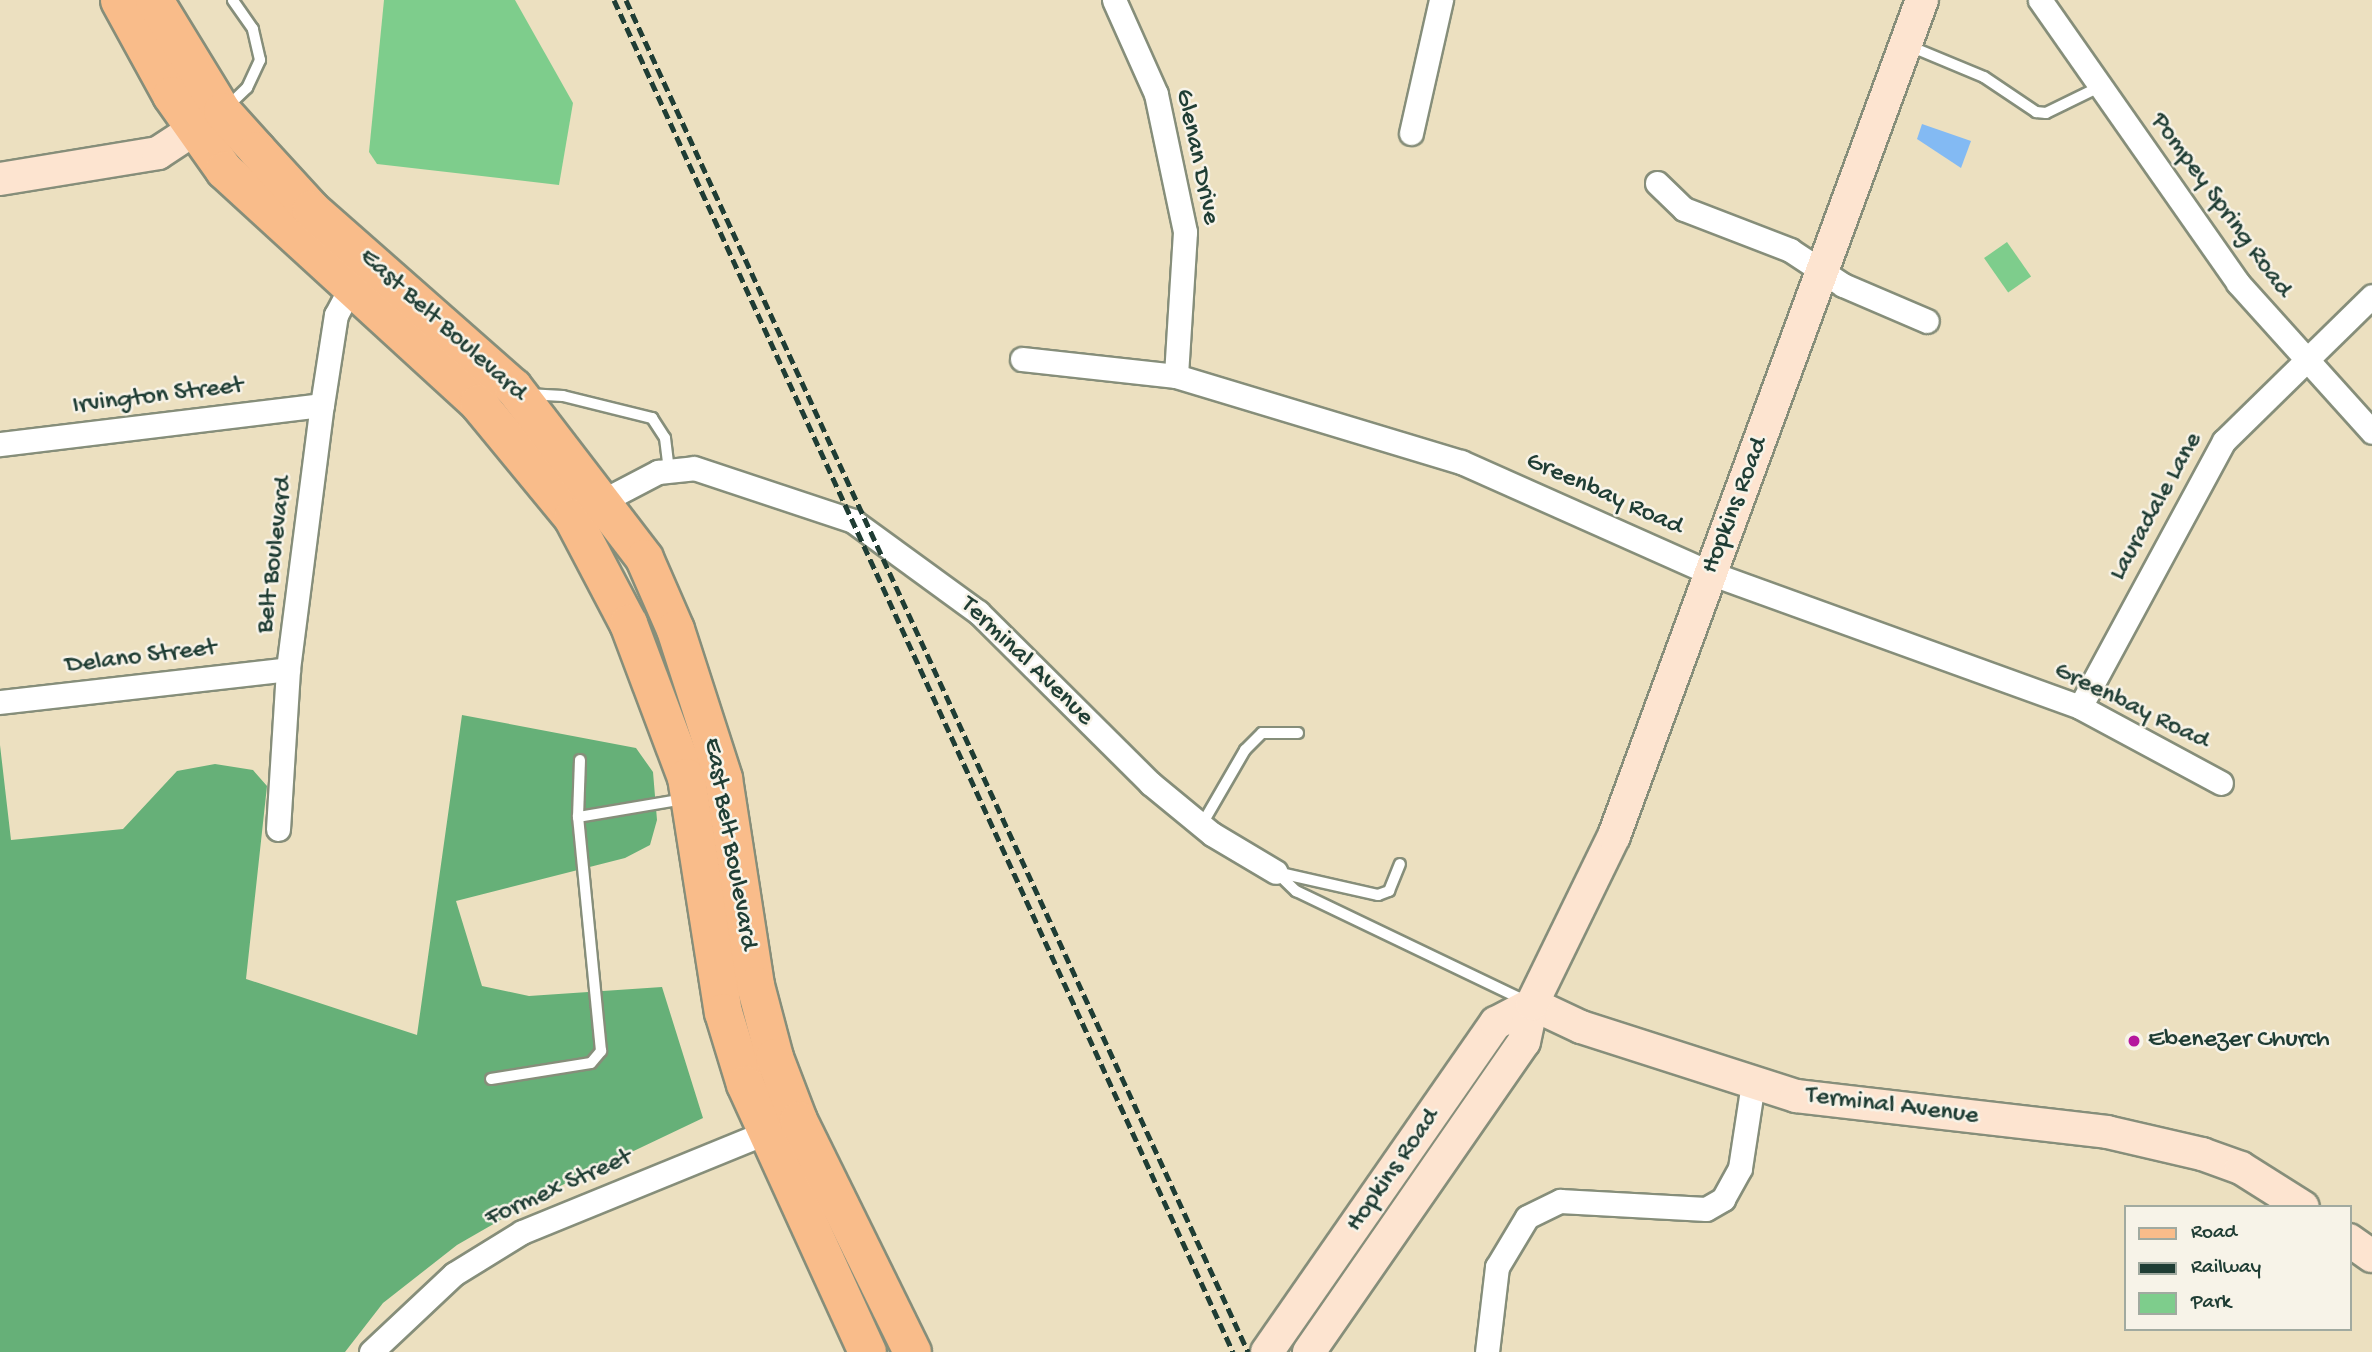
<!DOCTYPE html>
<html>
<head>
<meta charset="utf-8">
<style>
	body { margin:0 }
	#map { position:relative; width:2372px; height:1352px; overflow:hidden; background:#ece0c0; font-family:"Gochi Hand",sans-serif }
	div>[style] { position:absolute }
	.green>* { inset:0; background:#7ecd8c; transform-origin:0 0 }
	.forest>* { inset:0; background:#66b078 }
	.water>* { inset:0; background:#83baf3 }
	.roads { filter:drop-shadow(2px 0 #868e7a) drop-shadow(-2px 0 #868e7a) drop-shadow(0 2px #868e7a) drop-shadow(0 -2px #868e7a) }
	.lane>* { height:10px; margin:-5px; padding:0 5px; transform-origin:5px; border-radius:5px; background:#fff }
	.street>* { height:23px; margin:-11.5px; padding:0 11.5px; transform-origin:11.5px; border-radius:11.5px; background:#fff }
	.secondary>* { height:32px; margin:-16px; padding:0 16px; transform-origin:16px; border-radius:16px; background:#fde4d0 }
	.primary>* { height:37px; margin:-18.5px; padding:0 18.5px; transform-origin:18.5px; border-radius:18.5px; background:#f9bc8a }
	.rail>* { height:5px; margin-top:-2.5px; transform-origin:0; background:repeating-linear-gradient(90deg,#1f3d34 0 10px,transparent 0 15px) }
	.dots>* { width:19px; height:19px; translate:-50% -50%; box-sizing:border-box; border:4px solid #f7f3e8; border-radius:50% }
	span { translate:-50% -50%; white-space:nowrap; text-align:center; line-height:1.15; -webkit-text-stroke:5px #f7f3e8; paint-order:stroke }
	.street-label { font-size:26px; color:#1f3d34 }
	.poi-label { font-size:26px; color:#1f3d34 }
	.left { translate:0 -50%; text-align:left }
	.legend { position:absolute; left:2124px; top:1205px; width:228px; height:126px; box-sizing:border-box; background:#f7f3e8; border:2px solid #a1aaa0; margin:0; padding:9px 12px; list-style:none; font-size:21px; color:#1f3d34 }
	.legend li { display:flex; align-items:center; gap:14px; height:35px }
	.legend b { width:35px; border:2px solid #a1aaa0 }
</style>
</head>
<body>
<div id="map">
	<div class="green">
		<i style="clip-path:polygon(384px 0,515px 0,573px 103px,559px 185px,377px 164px,369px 152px)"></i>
		<i style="left:2007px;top:242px;width:42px;height:28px;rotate:55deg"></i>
	</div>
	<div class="forest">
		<i style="clip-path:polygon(462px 715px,636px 748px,653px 772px,657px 820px,650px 845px,625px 858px,456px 901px,482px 986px,529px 996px,662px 987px,703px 1118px,558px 1187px,457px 1245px,383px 1303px,345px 1352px,0 1352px,0 745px,11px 840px,123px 829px,177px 771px,215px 764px,253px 770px,267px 786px,246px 979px,417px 1035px)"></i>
	</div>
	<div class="water">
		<i style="clip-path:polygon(1922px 124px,1971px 141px,1961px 168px,1917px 139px)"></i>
	</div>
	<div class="roads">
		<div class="lane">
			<i style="left:1907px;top:45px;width:83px;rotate:22.6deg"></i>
			<i style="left:1984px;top:77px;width:63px;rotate:33.9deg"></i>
			<i style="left:2036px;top:112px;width:10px;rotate:6deg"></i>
			<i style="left:2046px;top:113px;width:61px;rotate:-26.1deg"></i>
			<i style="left:227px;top:107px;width:28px;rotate:-44deg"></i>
			<i style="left:247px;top:88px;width:31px;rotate:-65deg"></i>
			<i style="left:260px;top:60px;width:32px;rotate:-103deg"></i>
			<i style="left:253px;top:29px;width:35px;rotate:-125deg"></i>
			<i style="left:527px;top:394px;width:36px;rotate:3deg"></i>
			<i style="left:563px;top:396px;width:92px;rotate:13.9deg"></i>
			<i style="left:652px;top:418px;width:24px;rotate:57deg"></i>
			<i style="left:665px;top:438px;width:33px;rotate:83deg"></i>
			<i style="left:578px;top:817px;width:57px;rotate:-88deg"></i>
			<i style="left:1201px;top:826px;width:88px;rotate:-59.9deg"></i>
			<i style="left:1245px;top:750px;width:24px;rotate:-45deg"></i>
			<i style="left:1262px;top:733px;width:36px"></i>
			<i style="left:1276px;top:872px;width:28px;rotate:44deg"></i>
			<i style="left:1296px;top:891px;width:255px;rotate:25.6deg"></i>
			<i style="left:1276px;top:872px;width:105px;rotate:12.7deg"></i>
			<i style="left:1378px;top:895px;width:12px;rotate:-20deg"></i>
			<i style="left:1389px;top:891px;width:29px;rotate:-68deg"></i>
			<i style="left:491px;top:1079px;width:101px;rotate:-9.1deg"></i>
			<i style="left:591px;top:1063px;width:16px;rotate:-50deg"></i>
			<i style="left:601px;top:1051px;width:235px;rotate:-95.6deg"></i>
			<i style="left:578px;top:817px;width:108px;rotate:-9.6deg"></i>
		</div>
		<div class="street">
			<i style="left:1114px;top:0;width:103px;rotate:65.9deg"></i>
			<i style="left:1156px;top:94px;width:141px;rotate:78.1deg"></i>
			<i style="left:1185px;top:232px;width:144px;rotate:93.6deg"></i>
			<i style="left:2040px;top:0;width:345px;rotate:55deg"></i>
			<i style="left:2238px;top:283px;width:200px;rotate:48deg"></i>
			<i style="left:1411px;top:133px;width:136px;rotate:-77.3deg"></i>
			<i style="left:1657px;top:183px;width:37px;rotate:44deg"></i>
			<i style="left:1684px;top:209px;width:114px;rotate:21.1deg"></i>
			<i style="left:1790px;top:250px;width:64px;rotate:33.4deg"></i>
			<i style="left:1843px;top:285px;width:91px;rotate:23.2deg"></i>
			<i style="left:1022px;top:359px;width:155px;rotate:6.3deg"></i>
			<i style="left:1176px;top:376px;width:298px;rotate:16.8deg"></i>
			<i style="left:1461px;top:462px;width:273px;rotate:24deg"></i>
			<i style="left:1710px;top:573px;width:394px;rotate:19.9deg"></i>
			<i style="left:2080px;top:707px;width:160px;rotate:28.3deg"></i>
			<i style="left:0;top:444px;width:324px;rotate:-6.9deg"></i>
			<i style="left:591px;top:507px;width:76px;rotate:-27.6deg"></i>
			<i style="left:658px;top:472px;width:36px;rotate:-6deg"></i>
			<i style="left:694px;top:468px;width:168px;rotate:18.4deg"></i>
			<i style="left:853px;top:521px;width:155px;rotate:36.1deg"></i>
			<i style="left:978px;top:612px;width:243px;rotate:44.8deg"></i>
			<i style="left:1150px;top:783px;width:80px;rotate:39.4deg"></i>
			<i style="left:1212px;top:834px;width:74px;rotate:30.7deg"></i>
			<i style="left:0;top:702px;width:290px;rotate:-6.5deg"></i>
			<i style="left:2080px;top:707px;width:302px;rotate:-61.6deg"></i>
			<i style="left:2224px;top:441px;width:207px;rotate:-44.4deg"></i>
			<i style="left:278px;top:829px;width:160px;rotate:-86.4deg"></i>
			<i style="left:288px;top:669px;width:266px;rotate:-82.7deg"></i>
			<i style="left:322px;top:405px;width:91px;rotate:-81.2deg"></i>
			<i style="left:336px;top:315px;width:27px;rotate:-62deg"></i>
			<i style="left:371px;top:1352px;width:114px;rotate:-43.2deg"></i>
			<i style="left:454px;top:1274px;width:80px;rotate:-31.7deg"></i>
			<i style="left:522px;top:1232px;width:275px;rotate:-22.2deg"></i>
			<i style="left:1487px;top:1352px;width:86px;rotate:-83.3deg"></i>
			<i style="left:1497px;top:1267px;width:58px;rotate:-59deg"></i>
			<i style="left:1527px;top:1217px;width:37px;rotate:-26deg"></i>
			<i style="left:1560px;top:1201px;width:146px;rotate:3.1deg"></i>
			<i style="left:1706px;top:1209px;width:20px;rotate:-30deg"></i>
			<i style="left:1723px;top:1199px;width:35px;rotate:-61deg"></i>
			<i style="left:1740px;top:1168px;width:86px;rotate:-81.3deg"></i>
		</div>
		<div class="secondary">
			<i style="left:0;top:179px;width:160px;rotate:-9.3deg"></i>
			<i style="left:158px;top:153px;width:69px;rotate:-33.2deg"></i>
			<i style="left:1532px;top:1004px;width:54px;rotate:25.1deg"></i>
			<i style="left:1581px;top:1027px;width:226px;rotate:17.8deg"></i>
			<i style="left:1796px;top:1096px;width:313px;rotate:6.6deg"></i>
			<i style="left:2107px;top:1132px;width:98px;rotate:13deg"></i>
			<i style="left:2202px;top:1154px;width:41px;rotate:19.7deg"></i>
			<i style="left:2241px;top:1168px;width:73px;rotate:32.2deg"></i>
			<i style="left:2349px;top:1240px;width:28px;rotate:35deg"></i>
			<i style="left:1267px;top:1352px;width:401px;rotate:-55.2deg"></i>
			<i style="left:1496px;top:1023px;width:41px;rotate:-27.8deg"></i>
			<i style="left:1309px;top:1352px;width:377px;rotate:-55.3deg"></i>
			<i style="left:1524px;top:1042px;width:39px;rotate:-78deg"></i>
			<i style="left:1532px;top:1004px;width:187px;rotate:-64deg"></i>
			<i style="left:1614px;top:836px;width:891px;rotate:-69.78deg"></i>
		</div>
		<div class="primary">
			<i style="left:119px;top:0;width:108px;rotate:61.3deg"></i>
			<i style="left:171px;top:95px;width:92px;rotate:54.8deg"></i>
			<i style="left:224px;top:170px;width:345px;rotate:42.5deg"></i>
			<i style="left:478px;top:403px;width:148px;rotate:50.5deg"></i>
			<i style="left:572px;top:517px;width:120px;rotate:62.2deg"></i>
			<i style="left:628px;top:623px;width:165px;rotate:69.4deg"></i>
			<i style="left:686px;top:777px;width:238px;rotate:81.1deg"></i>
			<i style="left:723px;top:1012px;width:75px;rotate:73deg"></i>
			<i style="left:745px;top:1084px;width:294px;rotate:65.5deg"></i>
			<i style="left:154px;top:0;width:130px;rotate:58.5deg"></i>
			<i style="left:222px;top:111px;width:52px;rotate:48.1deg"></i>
			<i style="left:257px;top:150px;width:80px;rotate:47.5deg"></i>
			<i style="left:311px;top:209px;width:269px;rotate:41.4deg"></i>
			<i style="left:513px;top:387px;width:215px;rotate:52.5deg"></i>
			<i style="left:644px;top:558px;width:77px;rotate:66.4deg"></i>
			<i style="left:675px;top:629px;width:157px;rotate:72.1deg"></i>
			<i style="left:723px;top:778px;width:209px;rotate:81.2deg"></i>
			<i style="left:755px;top:985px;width:74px;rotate:75.2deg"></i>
			<i style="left:774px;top:1057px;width:67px;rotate:69.1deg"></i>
			<i style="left:798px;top:1120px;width:258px;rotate:63.8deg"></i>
		</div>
	</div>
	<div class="rail">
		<i style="left:614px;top:0;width:1487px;rotate:65.4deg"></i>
		<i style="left:626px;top:0;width:1488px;rotate:65.29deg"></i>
	</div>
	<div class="dots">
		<i style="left:2134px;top:1041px;background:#b5179e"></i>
	</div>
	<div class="street-label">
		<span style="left:1196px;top:157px;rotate:78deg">Glenan Drive</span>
		<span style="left:2220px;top:206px;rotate:54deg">Pompey Spring Road</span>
		<span style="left:442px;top:326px;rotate:42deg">East Belt Boulevard</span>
		<span style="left:158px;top:397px;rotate:-7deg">Irvington Street</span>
		<span style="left:1604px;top:495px;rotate:24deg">Greenbay Road</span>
		<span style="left:1736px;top:506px;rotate:-69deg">Hopkins Road</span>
		<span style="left:2157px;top:507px;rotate:-61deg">Lauradale Lane</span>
		<span style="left:276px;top:555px;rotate:-83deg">Belt Boulevard</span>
		<span style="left:141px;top:658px;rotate:-7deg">Delano Street</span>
		<span style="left:1026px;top:662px;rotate:44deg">Terminal Avenue</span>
		<span style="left:2131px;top:707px;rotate:26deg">Greenbay Road</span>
		<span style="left:729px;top:844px;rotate:80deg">East Belt Boulevard</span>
		<span style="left:1892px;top:1107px;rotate:7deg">Terminal Avenue</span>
		<span style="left:1394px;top:1171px;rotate:-55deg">Hopkins Road</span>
		<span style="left:559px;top:1189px;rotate:-24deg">Formex Street</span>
	</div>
	<div class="poi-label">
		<span class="left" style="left:2148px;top:1041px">Ebenezer Church</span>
	</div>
	<ul class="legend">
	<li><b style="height:9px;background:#f9bc8a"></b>Road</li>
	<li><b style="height:9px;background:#1f3d34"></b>Railway</li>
	<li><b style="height:19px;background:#7ecd8c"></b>Park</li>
	</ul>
</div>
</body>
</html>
